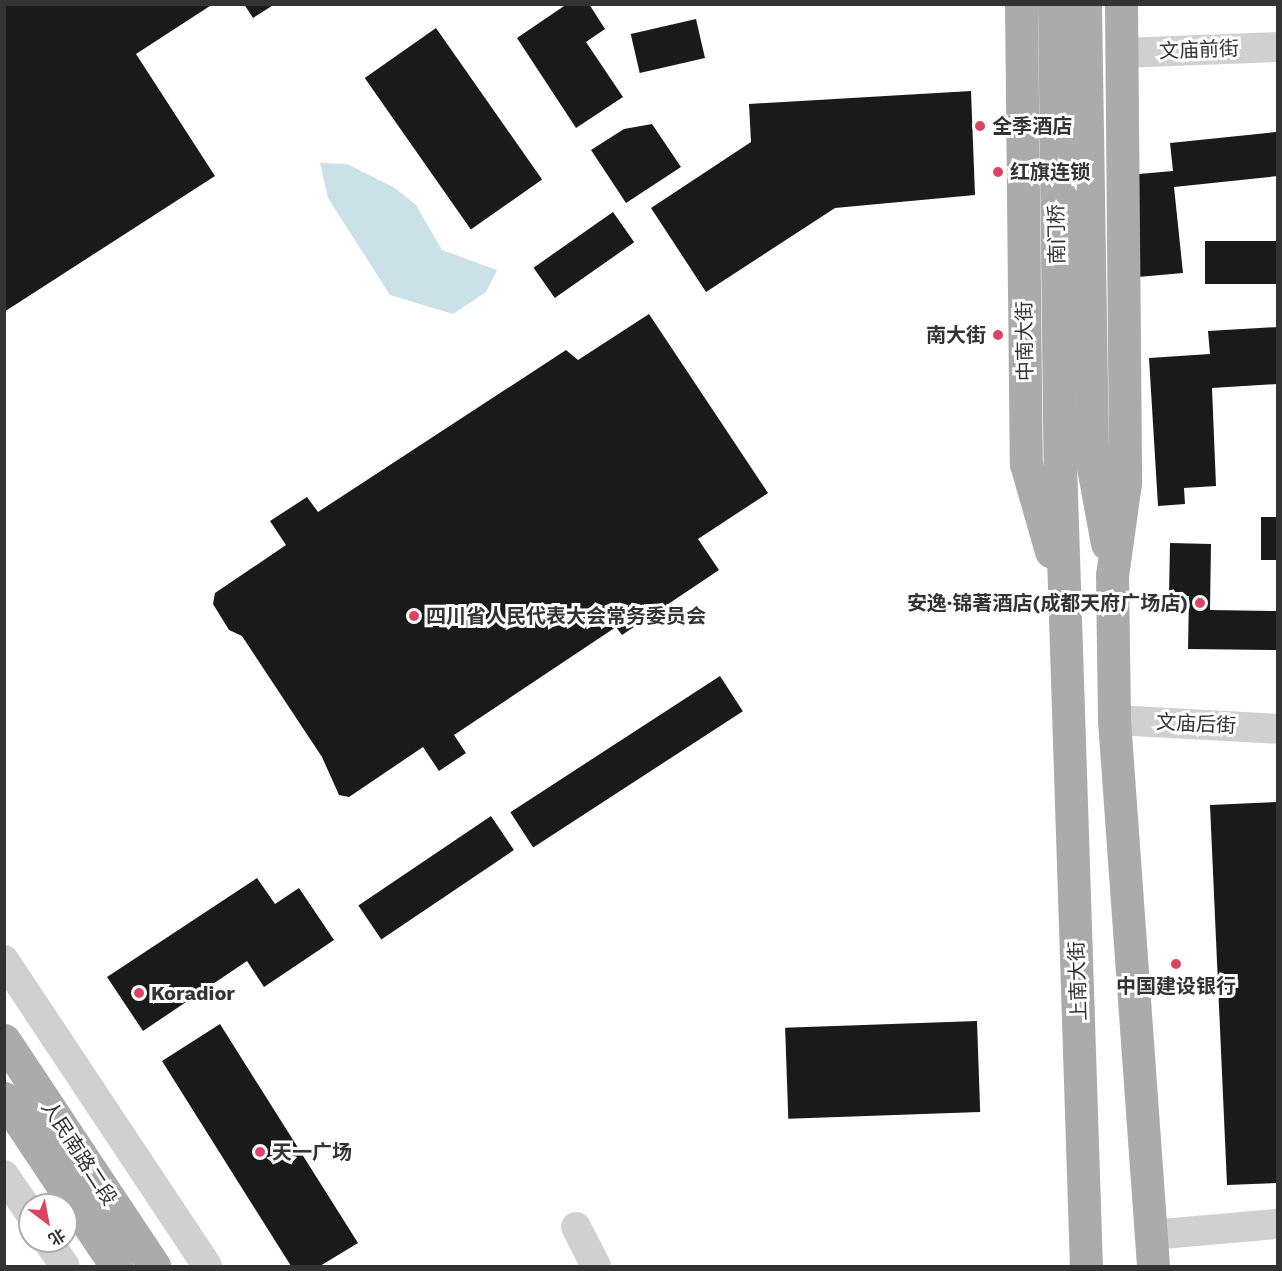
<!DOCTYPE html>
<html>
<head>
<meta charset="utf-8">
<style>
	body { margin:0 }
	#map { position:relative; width:1282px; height:1271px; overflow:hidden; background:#fff; font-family:"Work Sans","Noto Sans SC",sans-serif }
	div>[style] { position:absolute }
	.water>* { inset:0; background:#cbe1e8 }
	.building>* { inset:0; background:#1a1a1a; transform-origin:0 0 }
	.minor>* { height:30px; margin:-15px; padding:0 15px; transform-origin:15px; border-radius:15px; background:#d0d0d0 }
	.major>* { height:33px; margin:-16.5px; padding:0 16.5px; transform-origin:16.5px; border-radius:16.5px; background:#ababab }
	.dots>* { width:16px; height:16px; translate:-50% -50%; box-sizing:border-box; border:3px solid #fff; border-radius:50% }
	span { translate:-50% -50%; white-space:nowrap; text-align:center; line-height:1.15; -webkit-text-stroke:6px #fff; paint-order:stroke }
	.street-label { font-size:20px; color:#333 }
	.poi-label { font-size:20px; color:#333; font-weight:700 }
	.left { translate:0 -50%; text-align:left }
	.right { translate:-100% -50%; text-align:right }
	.frame { position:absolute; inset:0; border:6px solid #333; pointer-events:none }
	.north { position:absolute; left:18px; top:1193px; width:60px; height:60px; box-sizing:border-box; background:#fff; border:2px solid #adadad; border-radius:50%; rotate:148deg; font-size:16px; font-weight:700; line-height:24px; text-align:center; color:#333 }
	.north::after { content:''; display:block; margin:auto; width:21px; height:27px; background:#db4463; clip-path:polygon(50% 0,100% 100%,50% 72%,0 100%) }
</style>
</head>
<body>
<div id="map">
	<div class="water">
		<i style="clip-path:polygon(320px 163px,347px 164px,395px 188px,416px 205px,442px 250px,497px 270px,486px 292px,453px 314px,390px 295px,328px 198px)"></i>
	</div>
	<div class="building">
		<i style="clip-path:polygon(4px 4px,213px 4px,136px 54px,215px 176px,4px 312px)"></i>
		<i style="clip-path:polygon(244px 4px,275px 4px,253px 18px)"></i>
		<i style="clip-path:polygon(567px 4px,589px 4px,605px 29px,586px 42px,623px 97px,576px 128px,517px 38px)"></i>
		<i style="left:696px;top:19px;width:40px;height:67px;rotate:77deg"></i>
		<i style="left:436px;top:28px;width:185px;height:87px;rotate:55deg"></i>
		<i style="clip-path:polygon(971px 91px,975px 195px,835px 208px,706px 292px,651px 208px,751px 142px,749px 104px)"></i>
		<i style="clip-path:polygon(652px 124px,681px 167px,626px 203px,591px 150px,624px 129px)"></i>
		<i style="clip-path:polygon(1276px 132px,1278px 176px,1174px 187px,1183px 273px,1138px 277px,1128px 175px,1173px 171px,1170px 143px)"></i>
		<i style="left:613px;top:212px;width:37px;height:97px;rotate:55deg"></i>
		<i style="left:1278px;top:241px;width:43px;height:73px;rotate:90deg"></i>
		<i style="clip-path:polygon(649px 314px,768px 493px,698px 539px,719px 570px,622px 635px,616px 627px,454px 735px,466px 753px,439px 771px,423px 747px,349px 797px,339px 795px,322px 757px,242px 636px,229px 630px,213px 604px,215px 593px,286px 545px,270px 521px,307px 497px,318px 512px,566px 350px,578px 360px)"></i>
		<i style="clip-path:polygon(1278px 327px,1278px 384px,1212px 388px,1216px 486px,1184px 488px,1185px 504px,1158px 506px,1149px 358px,1210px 354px,1208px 331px)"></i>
		<i style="left:1261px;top:517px;width:17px;height:43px"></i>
		<i style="clip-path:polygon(1170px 543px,1211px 544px,1210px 610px,1278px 611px,1278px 650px,1188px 649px,1189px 596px,1169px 595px)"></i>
		<i style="left:720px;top:676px;width:42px;height:250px;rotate:57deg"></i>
		<i style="clip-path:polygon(1278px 802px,1278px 1183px,1227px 1185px,1210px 805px)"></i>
		<i style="left:491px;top:816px;width:41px;height:160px;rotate:56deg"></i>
		<i style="clip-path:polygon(257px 878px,275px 904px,299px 888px,334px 940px,264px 987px,247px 961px,143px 1031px,107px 977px)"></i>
		<i style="left:977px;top:1021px;width:91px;height:192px;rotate:88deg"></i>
		<i style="clip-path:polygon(220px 1024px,358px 1243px,320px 1266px,291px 1266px,162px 1061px)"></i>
	</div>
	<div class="minor">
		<i style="left:1121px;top:53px;width:157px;rotate:-2.2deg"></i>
		<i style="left:1114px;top:720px;width:164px;rotate:3.1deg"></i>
		<i style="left:4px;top:960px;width:367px;rotate:56.4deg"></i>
		<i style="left:4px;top:1175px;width:46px;rotate:55.6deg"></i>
		<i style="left:576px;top:1227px;width:44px;rotate:62.9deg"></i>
		<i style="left:1151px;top:1235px;width:127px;rotate:-5deg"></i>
		<i style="left:48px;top:1241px;width:30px;rotate:56deg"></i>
	</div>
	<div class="major">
		<i style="left:1021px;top:4px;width:460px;rotate:89.4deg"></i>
		<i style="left:1026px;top:464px;width:91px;rotate:74deg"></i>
		<i style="left:1054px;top:4px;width:459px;rotate:89.3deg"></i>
		<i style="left:1060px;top:463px;width:803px;rotate:88.15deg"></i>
		<i style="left:1085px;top:4px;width:458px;rotate:89.1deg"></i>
		<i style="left:1092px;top:462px;width:83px;rotate:79.6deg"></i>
		<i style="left:1121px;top:4px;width:479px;rotate:89.5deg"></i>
		<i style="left:1125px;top:483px;width:93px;rotate:98deg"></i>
		<i style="left:1112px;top:575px;width:145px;rotate:89.2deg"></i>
		<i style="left:1114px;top:720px;width:547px;rotate:85.91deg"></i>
		<i style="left:4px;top:1040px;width:271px;rotate:56.4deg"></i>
		<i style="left:4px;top:1098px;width:202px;rotate:56.3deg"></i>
	</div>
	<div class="dots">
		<i style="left:980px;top:126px;background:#db4463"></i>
		<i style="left:998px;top:172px;background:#db4463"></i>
		<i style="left:998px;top:335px;background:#db4463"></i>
		<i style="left:1200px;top:603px;background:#db4463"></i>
		<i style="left:414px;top:616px;background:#db4463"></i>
		<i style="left:1176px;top:964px;background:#db4463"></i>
		<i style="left:139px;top:993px;background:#db4463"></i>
		<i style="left:260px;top:1152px;background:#db4463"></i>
	</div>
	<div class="street-label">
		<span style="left:1199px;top:50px;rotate:-2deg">文庙前街</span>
		<span style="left:1057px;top:234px;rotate:-91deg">南门桥</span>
		<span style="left:1025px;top:341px;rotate:-91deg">中南大街</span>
		<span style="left:1196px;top:724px;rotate:3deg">文庙后街</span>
		<span style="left:1078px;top:981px;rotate:-92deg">上南大街</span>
		<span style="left:79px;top:1153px;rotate:57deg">人民南路二段</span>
	</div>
	<div class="poi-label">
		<span class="left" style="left:992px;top:126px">全季酒店</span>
		<span class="left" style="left:1010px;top:172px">红旗连锁</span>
		<span class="right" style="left:986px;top:335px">南大街</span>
		<span class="right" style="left:1188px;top:603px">安逸·锦著酒店(成都天府广场店)</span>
		<span class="left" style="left:426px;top:616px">四川省人民代表大会常务委员会</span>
		<span style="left:1176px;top:986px">中国建设银行</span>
		<span class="left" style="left:151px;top:993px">Koradior</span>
		<span class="left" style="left:272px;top:1152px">天一广场</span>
	</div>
	<div class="frame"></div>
	<div class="north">北</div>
</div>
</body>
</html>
